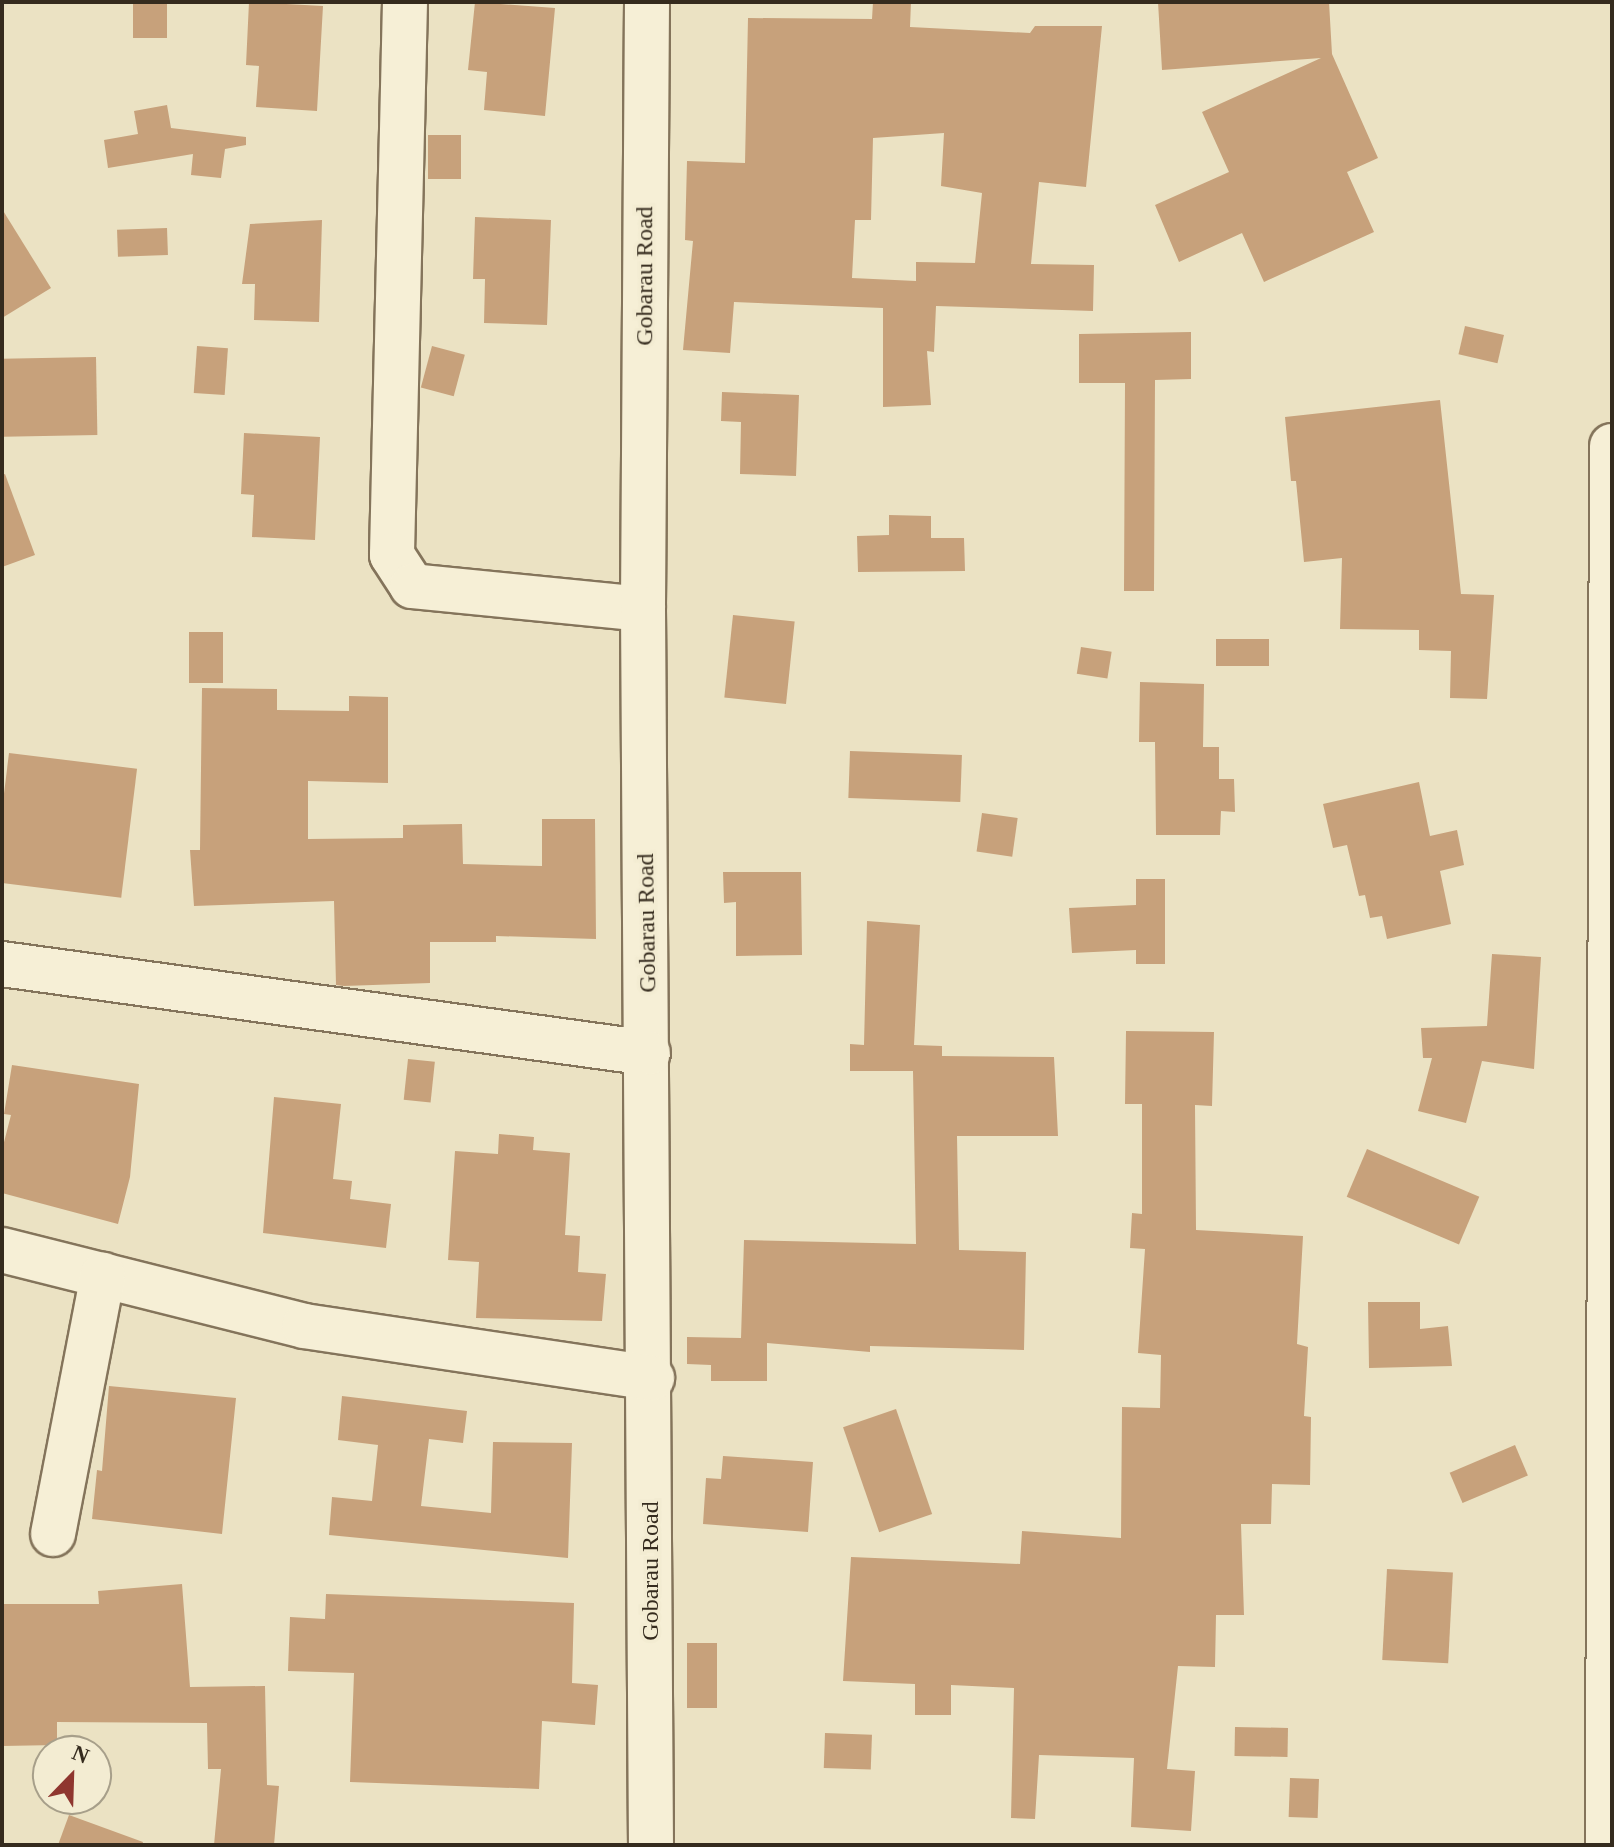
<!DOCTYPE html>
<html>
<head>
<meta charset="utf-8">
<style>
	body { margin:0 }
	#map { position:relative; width:1614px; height:1847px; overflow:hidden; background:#ebe2c3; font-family:Georgia,serif }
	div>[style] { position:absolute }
	.building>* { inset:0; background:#c7a17b; transform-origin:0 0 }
	.roads { filter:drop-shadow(2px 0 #84745b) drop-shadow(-2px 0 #84745b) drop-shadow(0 2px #84745b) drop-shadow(0 -2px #84745b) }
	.minor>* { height:44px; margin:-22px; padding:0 22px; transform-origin:22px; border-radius:22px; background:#f6efd6 }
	span { translate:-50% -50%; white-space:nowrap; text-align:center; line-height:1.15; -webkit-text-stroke:7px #f3ecd2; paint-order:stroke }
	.street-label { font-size:24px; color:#352b1e }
	.frame { position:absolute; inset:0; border:4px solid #352b1e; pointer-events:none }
	.north { position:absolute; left:32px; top:1735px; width:80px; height:80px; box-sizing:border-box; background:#f3ecd2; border:2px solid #a79f8a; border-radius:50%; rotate:23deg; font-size:22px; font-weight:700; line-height:32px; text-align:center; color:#352b1e }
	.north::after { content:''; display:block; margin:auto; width:28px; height:36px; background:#8f362f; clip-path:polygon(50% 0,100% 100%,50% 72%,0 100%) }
</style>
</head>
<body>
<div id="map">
	<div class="building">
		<i style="left:133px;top:2px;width:34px;height:36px"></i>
		<i style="clip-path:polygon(249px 2px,323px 6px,317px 111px,256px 107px,259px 66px,246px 65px)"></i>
		<i style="clip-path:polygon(475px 2px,555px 8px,545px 116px,484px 110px,487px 72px,468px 70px)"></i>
		<i style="clip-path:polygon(evenodd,873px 2px,911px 2px,910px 27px,1030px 33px,1035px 26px,1102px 26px,1086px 187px,1039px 182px,1031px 264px,1094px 265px,1093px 311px,936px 306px,934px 352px,927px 351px,931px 405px,883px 407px,883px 308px,734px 302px,730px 353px,683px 350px,693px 241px,685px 240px,687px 161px,745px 163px,748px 18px,872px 19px,873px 2px,944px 133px,941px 186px,982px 193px,975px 263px,916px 262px,916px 281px,852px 278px,855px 220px,871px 220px,873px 138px,944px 133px)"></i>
		<i style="clip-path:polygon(1158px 2px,1329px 2px,1332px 54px,1378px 158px,1347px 172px,1374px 232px,1264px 282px,1242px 233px,1179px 262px,1155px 205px,1229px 172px,1202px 112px,1321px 58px,1162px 70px)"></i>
		<i style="clip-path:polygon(167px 105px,171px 128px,246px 137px,246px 145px,225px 149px,221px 178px,191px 175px,193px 154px,108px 168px,104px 140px,138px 134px,134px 111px)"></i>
		<i style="left:428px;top:135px;width:33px;height:44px"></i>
		<i style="clip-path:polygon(2px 209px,51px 288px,2px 318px)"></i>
		<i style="clip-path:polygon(475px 217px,551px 220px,547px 325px,484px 323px,485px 279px,473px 279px)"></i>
		<i style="clip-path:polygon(322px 220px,319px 322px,254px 320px,255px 284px,242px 284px,250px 224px)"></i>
		<i style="left:167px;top:228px;width:27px;height:50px;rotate:88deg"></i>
		<i style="left:1465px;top:326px;width:40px;height:29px;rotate:13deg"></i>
		<i style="clip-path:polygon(1191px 332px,1191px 379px,1155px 380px,1154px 591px,1124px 591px,1125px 383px,1079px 383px,1079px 334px)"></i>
		<i style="left:197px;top:346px;width:31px;height:47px;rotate:4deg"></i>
		<i style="left:432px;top:346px;width:34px;height:43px;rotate:15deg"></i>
		<i style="left:96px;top:357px;width:78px;height:94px;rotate:89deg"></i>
		<i style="clip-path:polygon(722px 392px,799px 395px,796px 476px,740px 474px,741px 422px,721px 421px)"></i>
		<i style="clip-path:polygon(1440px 400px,1461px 594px,1494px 595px,1487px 699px,1450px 698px,1451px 651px,1419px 650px,1419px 630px,1340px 629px,1342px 558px,1304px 562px,1296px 481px,1291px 481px,1285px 417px)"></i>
		<i style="clip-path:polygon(244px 433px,320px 437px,315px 540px,252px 537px,254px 495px,241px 494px)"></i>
		<i style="clip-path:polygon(5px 474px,35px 555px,2px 567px,2px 475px)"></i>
		<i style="clip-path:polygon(889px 515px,931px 516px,931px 538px,964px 538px,965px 571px,858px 572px,857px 536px,889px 535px)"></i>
		<i style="left:733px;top:615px;width:62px;height:83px;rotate:6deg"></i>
		<i style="left:189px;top:632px;width:34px;height:51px"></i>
		<i style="left:1216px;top:639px;width:53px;height:27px"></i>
		<i style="left:1081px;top:647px;width:31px;height:27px;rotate:9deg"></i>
		<i style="clip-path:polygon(1140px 682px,1204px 684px,1203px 747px,1219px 747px,1219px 779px,1234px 779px,1235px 812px,1221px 811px,1220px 835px,1156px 835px,1155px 742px,1139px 742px)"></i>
		<i style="clip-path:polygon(202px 688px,277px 689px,277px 710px,349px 711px,349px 696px,388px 697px,388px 783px,308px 781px,308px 839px,403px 838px,403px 825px,462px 824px,463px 864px,542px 866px,542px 819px,595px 819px,596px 939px,496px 936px,496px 942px,430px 942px,430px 983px,344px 986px,336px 985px,334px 901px,194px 906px,190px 850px,200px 850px)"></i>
		<i style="left:850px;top:751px;width:112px;height:47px;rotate:2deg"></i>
		<i style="left:9px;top:753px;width:129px;height:130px;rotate:7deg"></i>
		<i style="clip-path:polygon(1419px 782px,1430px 836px,1457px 830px,1464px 865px,1440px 871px,1451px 924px,1387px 939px,1382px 916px,1370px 918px,1365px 895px,1359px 896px,1347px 845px,1333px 848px,1323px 804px)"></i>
		<i style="left:982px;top:813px;width:36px;height:39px;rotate:8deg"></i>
		<i style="clip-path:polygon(723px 872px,801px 872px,802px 955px,736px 956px,736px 902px,724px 903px)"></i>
		<i style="clip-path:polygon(1136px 879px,1165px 879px,1165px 964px,1136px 964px,1136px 950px,1072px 953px,1069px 908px,1136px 905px)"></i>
		<i style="clip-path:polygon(867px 921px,920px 925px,914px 1045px,942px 1046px,942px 1056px,1054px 1057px,1058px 1136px,957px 1136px,959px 1250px,1026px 1252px,1024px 1350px,870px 1346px,870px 1352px,767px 1343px,767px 1381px,711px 1381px,711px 1365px,687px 1364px,687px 1337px,741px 1338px,744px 1240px,916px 1244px,913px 1071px,850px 1071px,850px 1044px,864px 1045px)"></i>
		<i style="clip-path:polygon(1492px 954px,1541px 957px,1534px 1069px,1482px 1061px,1466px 1123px,1418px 1111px,1432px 1058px,1423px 1058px,1421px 1028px,1487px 1026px)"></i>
		<i style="clip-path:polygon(1126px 1031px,1214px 1032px,1212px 1106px,1195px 1105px,1196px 1230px,1303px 1236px,1297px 1344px,1308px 1347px,1304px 1416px,1311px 1417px,1310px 1485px,1272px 1484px,1271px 1524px,1241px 1524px,1244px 1615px,1216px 1615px,1215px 1667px,1178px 1666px,1167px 1769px,1195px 1771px,1191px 1831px,1131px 1827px,1134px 1758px,1039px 1755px,1035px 1819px,1011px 1818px,1014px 1688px,951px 1685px,951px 1715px,915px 1715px,915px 1684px,843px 1681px,851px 1557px,1020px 1564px,1022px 1531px,1121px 1538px,1122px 1407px,1160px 1408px,1161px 1355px,1138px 1353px,1145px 1249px,1130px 1248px,1132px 1213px,1142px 1214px,1142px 1104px,1125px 1104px)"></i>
		<i style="left:408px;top:1059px;width:27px;height:41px;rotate:6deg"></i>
		<i style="clip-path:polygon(12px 1065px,139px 1084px,130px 1177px,118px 1224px,2px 1193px,2px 1150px,11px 1115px,4px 1114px)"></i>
		<i style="clip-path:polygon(274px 1097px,341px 1104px,333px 1179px,352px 1181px,350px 1199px,391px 1204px,386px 1248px,263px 1233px)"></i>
		<i style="clip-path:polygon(499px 1134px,534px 1137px,533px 1150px,570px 1153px,565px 1235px,580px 1236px,578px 1272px,606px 1274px,602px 1321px,476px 1318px,479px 1262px,448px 1260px,455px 1151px,498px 1154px)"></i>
		<i style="left:1367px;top:1149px;width:122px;height:52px;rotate:23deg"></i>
		<i style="clip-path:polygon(1368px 1302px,1420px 1302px,1420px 1329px,1448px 1326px,1452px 1366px,1369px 1368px)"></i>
		<i style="clip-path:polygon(109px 1386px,236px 1398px,222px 1534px,92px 1519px,97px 1470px,102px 1471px)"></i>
		<i style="clip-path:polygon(342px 1396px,467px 1411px,463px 1443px,429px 1439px,421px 1506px,491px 1513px,493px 1442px,572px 1443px,568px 1558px,329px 1535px,332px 1497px,372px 1501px,378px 1445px,338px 1440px)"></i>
		<i style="left:896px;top:1409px;width:111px;height:56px;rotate:71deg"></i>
		<i style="left:1515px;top:1445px;width:33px;height:71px;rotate:67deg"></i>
		<i style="clip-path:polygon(723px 1456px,813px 1462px,808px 1532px,703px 1524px,706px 1478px,721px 1479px)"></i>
		<i style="left:1387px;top:1569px;width:66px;height:91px;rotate:3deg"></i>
		<i style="clip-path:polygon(182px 1584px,190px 1687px,265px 1686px,267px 1785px,279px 1786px,274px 1845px,214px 1845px,221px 1769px,208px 1769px,207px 1723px,57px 1722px,57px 1745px,2px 1746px,2px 1604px,99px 1604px,98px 1591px)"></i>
		<i style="clip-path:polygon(326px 1594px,574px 1603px,572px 1683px,598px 1685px,595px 1725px,542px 1721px,539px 1789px,350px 1782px,354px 1673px,288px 1671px,290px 1617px,325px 1619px)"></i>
		<i style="left:687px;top:1643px;width:30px;height:65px"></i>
		<i style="left:1235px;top:1727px;width:53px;height:29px;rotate:1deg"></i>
		<i style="left:825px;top:1733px;width:47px;height:35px;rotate:2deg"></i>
		<i style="left:1290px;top:1778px;width:29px;height:39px;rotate:2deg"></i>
		<i style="clip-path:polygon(69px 1815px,143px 1842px,142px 1845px,58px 1845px)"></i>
	</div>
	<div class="roads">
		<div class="minor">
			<i style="left:405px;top:2px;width:553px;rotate:91.35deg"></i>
			<i style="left:392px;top:555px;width:37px;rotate:57deg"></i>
			<i style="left:412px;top:586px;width:232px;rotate:5.7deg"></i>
			<i style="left:647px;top:2px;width:607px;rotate:90.38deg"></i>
			<i style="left:643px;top:609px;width:1236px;rotate:89.63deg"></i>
			<i style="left:2px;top:964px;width:652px;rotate:7.84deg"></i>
			<i style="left:2px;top:1250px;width:311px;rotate:14.1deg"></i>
			<i style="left:304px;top:1326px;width:352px;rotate:8.5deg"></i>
			<i style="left:53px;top:1534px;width:264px;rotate:-79.1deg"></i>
			<i style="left:1608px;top:1845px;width:1399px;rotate:-89.84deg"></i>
		</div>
	</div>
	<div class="street-label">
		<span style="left:645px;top:276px;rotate:-90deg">Gobarau Road</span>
		<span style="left:647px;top:923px;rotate:-91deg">Gobarau Road</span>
		<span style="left:651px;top:1571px;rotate:-90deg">Gobarau Road</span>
	</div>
	<div class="frame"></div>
	<div class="north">N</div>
</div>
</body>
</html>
